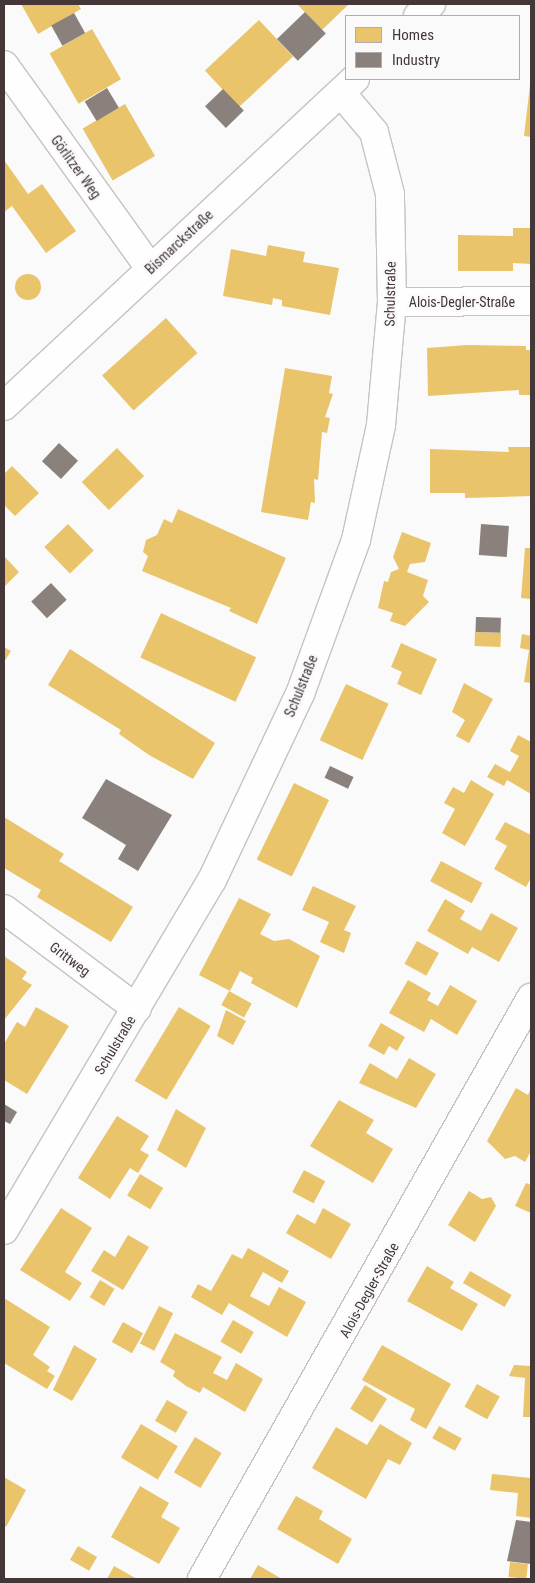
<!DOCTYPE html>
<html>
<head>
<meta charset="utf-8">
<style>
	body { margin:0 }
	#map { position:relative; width:535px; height:1583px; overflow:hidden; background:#fafafa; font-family:"Roboto Condensed",sans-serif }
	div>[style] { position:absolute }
	.homes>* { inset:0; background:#e9c46a; transform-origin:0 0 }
	.round { border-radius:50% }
	.industry>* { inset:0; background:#8a817c; transform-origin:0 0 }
	.roads { filter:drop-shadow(1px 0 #c8c2c2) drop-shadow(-1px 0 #c8c2c2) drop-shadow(0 1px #c8c2c2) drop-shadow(0 -1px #c8c2c2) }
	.street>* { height:28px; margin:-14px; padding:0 14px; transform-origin:14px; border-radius:14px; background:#fefefe }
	span { translate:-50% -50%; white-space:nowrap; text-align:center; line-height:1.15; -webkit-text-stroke:5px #fafafa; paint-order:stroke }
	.street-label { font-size:14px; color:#453737 }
	.frame { position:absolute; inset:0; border:5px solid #453737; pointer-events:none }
	.legend { position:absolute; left:345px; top:15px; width:175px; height:65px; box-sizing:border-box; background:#fafafa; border:1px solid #b2acac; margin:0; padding:6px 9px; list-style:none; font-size:15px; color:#453737 }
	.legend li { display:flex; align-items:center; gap:10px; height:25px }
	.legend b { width:25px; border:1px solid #b2acac }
</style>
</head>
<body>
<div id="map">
	<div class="homes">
		<i style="clip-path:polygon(21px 4px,78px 4px,81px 9px,38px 34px)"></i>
		<i style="clip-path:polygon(297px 4px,349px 4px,322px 30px)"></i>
		<i style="left:259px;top:20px;width:50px;height:74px;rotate:47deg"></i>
		<i style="left:92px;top:29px;width:58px;height:49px;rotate:60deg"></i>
		<i style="clip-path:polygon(531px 76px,531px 137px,524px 136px)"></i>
		<i style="left:125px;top:104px;width:60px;height:49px;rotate:60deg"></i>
		<i style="clip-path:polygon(4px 160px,28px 194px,42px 184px,76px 231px,46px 253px,12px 206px,4px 212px)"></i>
		<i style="clip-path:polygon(513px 228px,531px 228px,531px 264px,513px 263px,513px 271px,458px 271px,458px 235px,513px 236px)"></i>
		<i style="clip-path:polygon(268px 245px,305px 252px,303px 262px,339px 268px,330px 315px,282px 306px,282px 300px,273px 298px,272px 305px,223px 296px,231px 249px,266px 256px)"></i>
		<i class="round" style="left:15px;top:274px;width:26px;height:26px"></i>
		<i style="left:166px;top:318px;width:47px;height:86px;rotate:48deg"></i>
		<i style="clip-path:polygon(467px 345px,526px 346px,526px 350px,531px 350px,531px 395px,519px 395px,519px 390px,428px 396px,427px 348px)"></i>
		<i style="clip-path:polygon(285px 368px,332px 376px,329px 393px,333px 394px,325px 417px,330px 418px,327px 433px,322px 432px,318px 480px,314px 479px,315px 503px,311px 502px,308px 520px,261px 512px)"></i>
		<i style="clip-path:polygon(508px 447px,531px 447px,531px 496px,465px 498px,465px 493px,430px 493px,430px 449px,509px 452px)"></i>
		<i style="left:117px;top:448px;width:39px;height:49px;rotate:46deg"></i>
		<i style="clip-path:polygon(12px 466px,39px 493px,15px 516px,4px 505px,4px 474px)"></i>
		<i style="clip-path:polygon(178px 509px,286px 558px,257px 624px,229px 611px,231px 608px,142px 571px,148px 556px,143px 552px,146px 540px,157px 535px,164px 519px,172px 523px)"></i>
		<i style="left:68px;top:524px;width:37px;height:33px;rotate:46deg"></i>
		<i style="clip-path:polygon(402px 532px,431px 543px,425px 562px,410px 564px,407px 572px,428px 580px,423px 596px,429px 602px,405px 626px,390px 621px,393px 613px,378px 608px,384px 581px,388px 582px,391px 572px,399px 569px,393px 557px)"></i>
		<i style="clip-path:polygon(525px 548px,531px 548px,531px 599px,521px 598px)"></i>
		<i style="clip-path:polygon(4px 556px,19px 572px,4px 587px)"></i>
		<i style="left:161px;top:613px;width:105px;height:49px;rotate:25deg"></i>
		<i style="left:475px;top:632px;width:26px;height:14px;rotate:2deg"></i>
		<i style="clip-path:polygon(522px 634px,531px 636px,531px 683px,524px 682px,529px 650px,520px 648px)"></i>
		<i style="clip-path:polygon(401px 643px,437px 659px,421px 695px,397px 684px,402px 672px,391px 667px)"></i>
		<i style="clip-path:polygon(4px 647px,11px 651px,4px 662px)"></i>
		<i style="clip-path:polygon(70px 649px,215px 743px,193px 779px,149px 755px,119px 734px,121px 730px,48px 685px)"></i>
		<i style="clip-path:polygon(464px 683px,493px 699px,469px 743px,456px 736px,465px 720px,452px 712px)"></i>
		<i style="left:346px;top:684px;width:47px;height:62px;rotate:25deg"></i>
		<i style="clip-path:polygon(518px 735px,531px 742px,531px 794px,507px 780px,504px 786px,487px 777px,495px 764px,510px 772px,519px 756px,510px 751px)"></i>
		<i style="clip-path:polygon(471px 780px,494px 794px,465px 846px,442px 833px,455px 809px,444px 803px,453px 787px,464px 793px)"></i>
		<i style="left:294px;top:783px;width:39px;height:85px;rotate:26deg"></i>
		<i style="clip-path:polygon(4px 817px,64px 854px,59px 861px,133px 907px,111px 942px,37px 897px,41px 890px,4px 868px)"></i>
		<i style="clip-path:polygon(505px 822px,531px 835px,531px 878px,526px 887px,494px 869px,507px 846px,495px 839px)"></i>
		<i style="left:441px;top:861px;width:47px;height:23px;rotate:28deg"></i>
		<i style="clip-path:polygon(313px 886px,356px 906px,344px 930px,351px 933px,344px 953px,320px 942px,329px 922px,302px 910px)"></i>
		<i style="clip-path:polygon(239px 898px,271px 914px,260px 934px,274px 941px,289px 939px,320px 956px,297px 1008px,251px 983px,253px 978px,240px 971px,230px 991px,199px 975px)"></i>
		<i style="clip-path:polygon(445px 899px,465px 911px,460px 919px,481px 931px,491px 913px,518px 928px,499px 962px,472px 947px,468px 954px,427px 931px)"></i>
		<i style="left:417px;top:941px;width:25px;height:26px;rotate:29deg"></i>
		<i style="clip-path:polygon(4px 956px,27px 972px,22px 979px,32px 985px,4px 1020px)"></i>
		<i style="clip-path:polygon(408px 980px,431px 993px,427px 1000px,438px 1006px,450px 985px,477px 1001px,457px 1035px,431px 1019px,424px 1032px,389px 1013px)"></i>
		<i style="left:229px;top:991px;width:26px;height:16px;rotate:29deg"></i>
		<i style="clip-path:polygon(36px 1007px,69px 1026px,27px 1094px,4px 1080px,4px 1044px,17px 1022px,25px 1027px)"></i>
		<i style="left:179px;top:1007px;width:37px;height:86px;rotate:31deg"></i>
		<i style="clip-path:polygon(226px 1010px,246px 1021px,233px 1045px,217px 1036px)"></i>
		<i style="clip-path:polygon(381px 1023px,405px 1037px,397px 1051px,389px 1046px,384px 1055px,368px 1046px)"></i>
		<i style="clip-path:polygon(409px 1058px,436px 1074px,416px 1108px,359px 1083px,370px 1063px,397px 1079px)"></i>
		<i style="clip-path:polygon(516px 1088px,528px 1095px,531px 1088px,531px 1151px,525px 1162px,515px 1156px,505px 1159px,487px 1141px)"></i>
		<i style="clip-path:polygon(339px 1100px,374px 1120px,366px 1133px,393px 1149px,373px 1183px,310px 1146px)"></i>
		<i style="clip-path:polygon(176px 1109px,206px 1128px,186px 1168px,157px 1150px)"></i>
		<i style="clip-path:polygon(117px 1116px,149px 1136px,140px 1150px,149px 1155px,138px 1173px,130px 1168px,110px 1199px,78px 1178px)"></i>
		<i style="left:304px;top:1170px;width:24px;height:25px;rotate:28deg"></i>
		<i style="left:140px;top:1174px;width:27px;height:25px;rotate:31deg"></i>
		<i style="clip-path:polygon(526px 1183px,531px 1185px,531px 1213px,515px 1206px)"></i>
		<i style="clip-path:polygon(469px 1191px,482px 1199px,491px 1197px,496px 1206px,475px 1242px,448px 1225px)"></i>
		<i style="clip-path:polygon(61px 1208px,92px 1228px,65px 1272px,82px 1283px,70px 1301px,20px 1270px)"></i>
		<i style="clip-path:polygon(323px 1208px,351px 1224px,331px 1259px,286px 1233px,297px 1214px,315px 1224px)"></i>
		<i style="clip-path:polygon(128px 1235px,149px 1247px,123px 1290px,91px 1271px,104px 1250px,115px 1257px)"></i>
		<i style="clip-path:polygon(248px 1248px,289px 1271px,282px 1283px,263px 1272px,250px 1296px,269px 1306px,279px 1287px,306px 1302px,287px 1337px,229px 1303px,222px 1315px,191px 1297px,198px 1284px,211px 1291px,232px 1254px,242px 1259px)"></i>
		<i style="clip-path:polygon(427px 1266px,454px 1282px,450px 1288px,478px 1304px,462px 1331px,407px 1301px)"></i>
		<i style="left:470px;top:1271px;width:48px;height:14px;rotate:30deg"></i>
		<i style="left:100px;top:1280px;width:17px;height:20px;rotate:31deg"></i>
		<i style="clip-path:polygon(4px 1298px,50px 1327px,33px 1355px,50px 1367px,47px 1371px,55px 1376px,47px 1389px,4px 1363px)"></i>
		<i style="left:159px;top:1306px;width:16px;height:42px;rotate:27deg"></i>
		<i style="left:233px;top:1320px;width:24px;height:25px;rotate:30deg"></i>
		<i style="left:123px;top:1322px;width:23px;height:23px;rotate:29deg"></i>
		<i style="clip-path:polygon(175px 1333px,222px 1357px,213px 1373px,227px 1380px,236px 1363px,263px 1379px,245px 1412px,203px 1387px,200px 1393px,186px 1386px,173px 1376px,175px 1371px,160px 1362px)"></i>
		<i style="clip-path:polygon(74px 1345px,97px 1359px,72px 1401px,53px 1390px)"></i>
		<i style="clip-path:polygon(382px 1345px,451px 1384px,426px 1429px,410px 1420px,415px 1409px,362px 1380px)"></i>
		<i style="clip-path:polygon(514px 1365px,531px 1366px,531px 1417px,523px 1417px,525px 1378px,509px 1376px)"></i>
		<i style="left:477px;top:1384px;width:26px;height:26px;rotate:29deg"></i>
		<i style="left:365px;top:1385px;width:26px;height:28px;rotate:32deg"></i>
		<i style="left:167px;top:1400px;width:24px;height:24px;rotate:30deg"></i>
		<i style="left:141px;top:1424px;width:43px;height:39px;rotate:31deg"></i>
		<i style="clip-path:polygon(380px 1424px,412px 1443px,400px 1465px,388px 1459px,366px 1499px,312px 1468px,336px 1427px,367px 1445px)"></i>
		<i style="left:439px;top:1426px;width:26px;height:14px;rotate:29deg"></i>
		<i style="left:195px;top:1437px;width:31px;height:41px;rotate:31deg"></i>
		<i style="clip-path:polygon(492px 1474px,531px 1478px,531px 1518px,516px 1516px,518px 1493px,490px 1490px)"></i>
		<i style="clip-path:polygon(4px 1477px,26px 1490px,6px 1527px,4px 1525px)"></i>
		<i style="clip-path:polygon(140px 1486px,169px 1503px,161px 1517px,180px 1528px,159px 1564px,111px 1537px)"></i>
		<i style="clip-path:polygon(296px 1496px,323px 1511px,319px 1519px,352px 1539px,338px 1564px,277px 1529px)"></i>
		<i style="left:78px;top:1546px;width:22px;height:16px;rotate:30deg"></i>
		<i style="left:510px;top:1562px;width:18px;height:15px;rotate:6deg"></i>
		<i style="clip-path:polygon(258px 1565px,282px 1579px,250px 1579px)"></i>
		<i style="clip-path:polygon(114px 1566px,137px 1579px,107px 1579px)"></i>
	</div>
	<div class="industry">
		<i style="left:305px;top:12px;width:30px;height:39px;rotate:46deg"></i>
		<i style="left:74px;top:13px;width:23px;height:26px;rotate:61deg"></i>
		<i style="left:107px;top:88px;width:23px;height:26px;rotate:59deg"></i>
		<i style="left:223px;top:89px;width:30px;height:25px;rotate:46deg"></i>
		<i style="left:59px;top:443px;width:26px;height:25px;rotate:43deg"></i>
		<i style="left:481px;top:524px;width:28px;height:31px;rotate:4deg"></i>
		<i style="left:51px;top:583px;width:23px;height:27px;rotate:47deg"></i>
		<i style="left:476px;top:617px;width:25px;height:15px;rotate:2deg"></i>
		<i style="left:330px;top:766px;width:26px;height:13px;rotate:25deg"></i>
		<i style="clip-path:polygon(106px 779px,172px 815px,138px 871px,118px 859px,126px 845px,82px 818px)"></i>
		<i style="clip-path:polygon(4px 1104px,17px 1112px,10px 1124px,4px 1121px)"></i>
		<i style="clip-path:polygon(516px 1520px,531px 1522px,531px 1564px,507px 1561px)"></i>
	</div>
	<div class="roads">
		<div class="street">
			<i style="left:418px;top:16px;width:18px;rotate:-43deg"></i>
			<i style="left:4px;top:65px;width:250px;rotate:54.3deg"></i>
			<i style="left:392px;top:302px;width:139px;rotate:-0.4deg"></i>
			<i style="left:4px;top:406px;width:480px;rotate:-43deg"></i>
			<i style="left:4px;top:909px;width:166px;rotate:36.9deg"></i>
			<i style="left:4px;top:1230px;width:407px;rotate:-59.3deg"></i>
			<i style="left:212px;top:880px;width:206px;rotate:-64.7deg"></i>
			<i style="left:300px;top:694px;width:164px;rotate:-70deg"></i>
			<i style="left:356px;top:540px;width:118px;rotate:-77.7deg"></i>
			<i style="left:381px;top:425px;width:123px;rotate:-84.9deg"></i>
			<i style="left:392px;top:302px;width:108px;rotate:-91.1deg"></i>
			<i style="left:390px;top:194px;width:64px;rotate:-104.5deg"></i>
			<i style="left:374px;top:132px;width:51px;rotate:-130.2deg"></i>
			<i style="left:202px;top:1579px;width:668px;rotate:-60.48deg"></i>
		</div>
	</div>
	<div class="street-label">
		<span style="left:76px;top:167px;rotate:54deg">Görlitzer Weg</span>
		<span style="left:179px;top:242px;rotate:-43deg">Bismarckstraße</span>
		<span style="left:390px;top:294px;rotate:-89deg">Schulstraße</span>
		<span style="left:462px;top:302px">Alois-Degler-Straße</span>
		<span style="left:301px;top:686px;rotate:-68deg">Schulstraße</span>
		<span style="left:70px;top:959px;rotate:37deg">Grittweg</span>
		<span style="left:115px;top:1045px;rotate:-59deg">Schulstraße</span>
		<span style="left:369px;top:1290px;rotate:-61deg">Alois-Degler-Straße</span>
	</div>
	<div class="frame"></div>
	<ul class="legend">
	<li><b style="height:14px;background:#e9c46a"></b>Homes</li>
	<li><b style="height:14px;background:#8a817c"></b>Industry</li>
	</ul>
</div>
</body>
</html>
